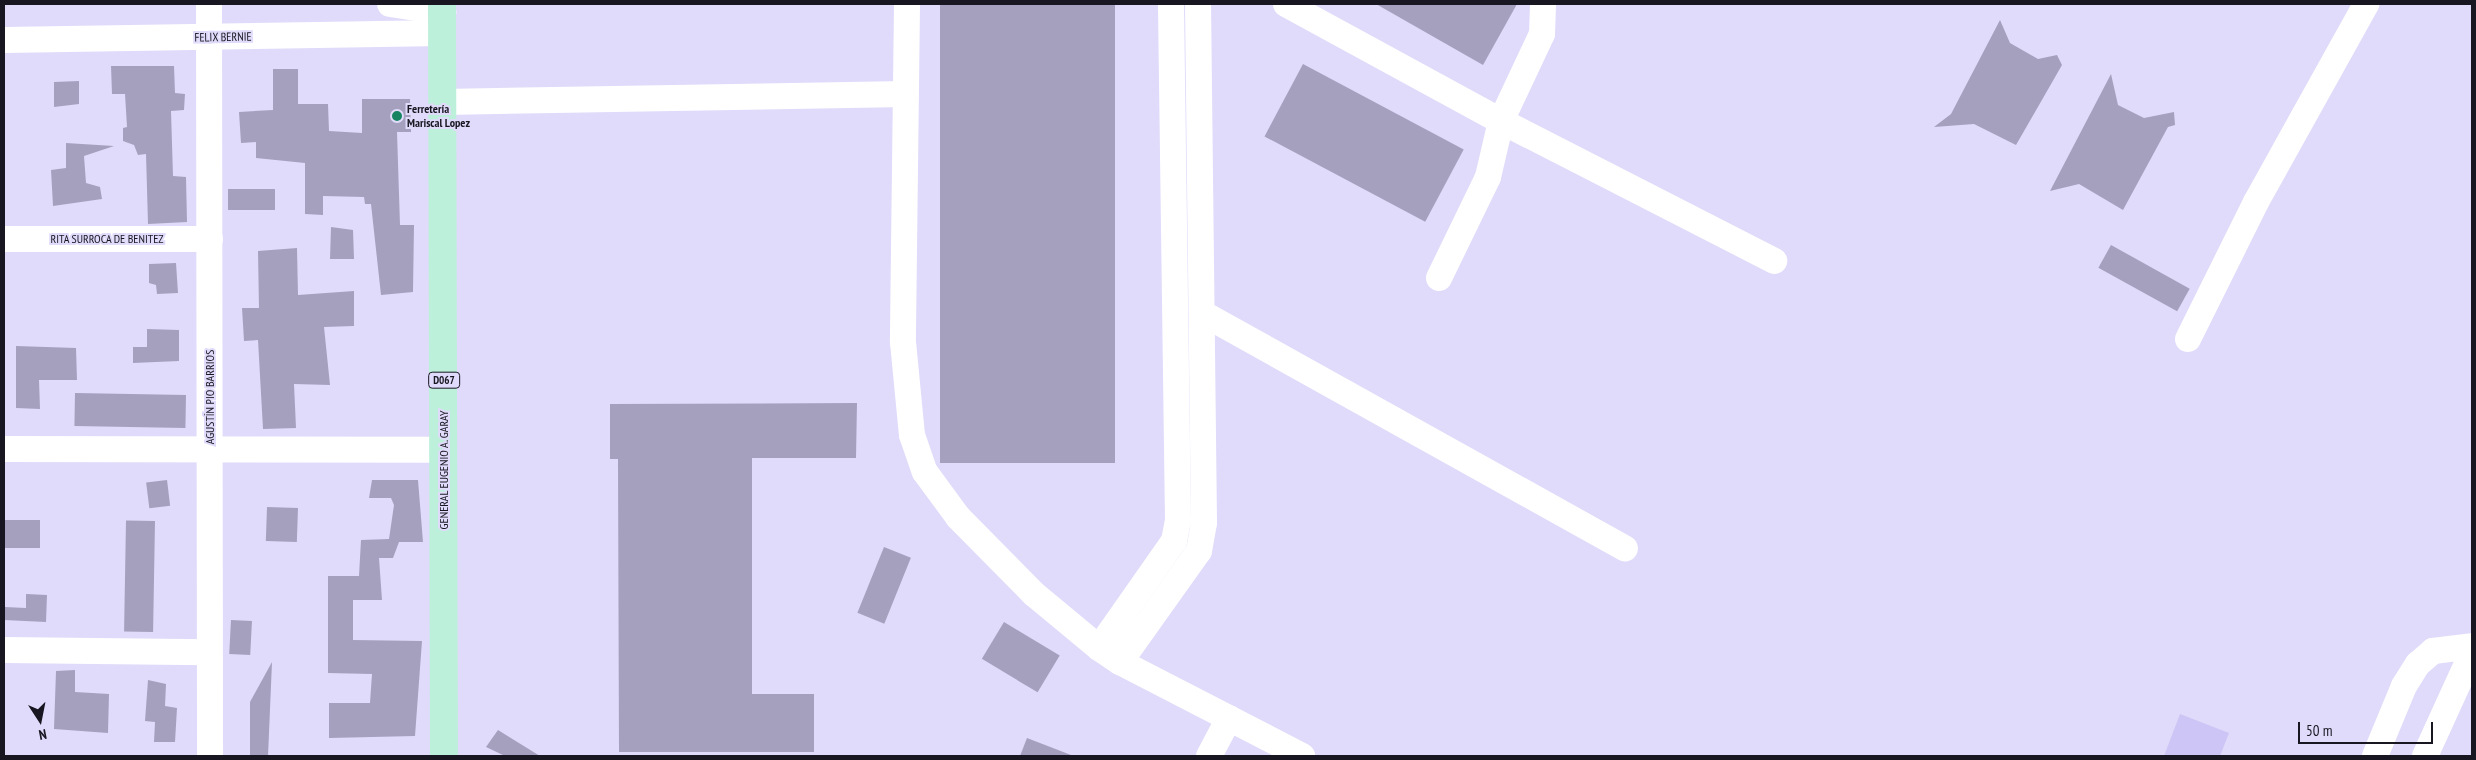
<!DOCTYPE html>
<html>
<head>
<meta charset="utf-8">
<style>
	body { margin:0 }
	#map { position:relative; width:2476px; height:760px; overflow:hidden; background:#e0dbfa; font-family:"PT Sans Narrow",sans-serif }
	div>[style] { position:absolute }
	.green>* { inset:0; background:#cdc5f5 }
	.building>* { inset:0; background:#a5a0be; transform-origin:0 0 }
	.minor>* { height:26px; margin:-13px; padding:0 13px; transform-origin:13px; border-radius:13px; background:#fff }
	.major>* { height:28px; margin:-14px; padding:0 14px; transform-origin:14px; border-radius:14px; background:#bdf0da }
	.dots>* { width:14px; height:14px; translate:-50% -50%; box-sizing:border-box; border:2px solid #e0dbfa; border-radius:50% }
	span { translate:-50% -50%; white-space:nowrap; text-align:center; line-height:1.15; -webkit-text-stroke:4px #e0dbfa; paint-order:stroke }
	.shield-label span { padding:1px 4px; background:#e0dbfa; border:1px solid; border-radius:4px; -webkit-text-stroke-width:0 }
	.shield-label { font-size:11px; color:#181621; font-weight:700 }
	.street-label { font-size:12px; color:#181621 }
	.poi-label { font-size:12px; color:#181621; font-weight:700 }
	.left { translate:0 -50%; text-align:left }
	.frame { position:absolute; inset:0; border:5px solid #181621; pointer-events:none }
	.north { position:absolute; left:15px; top:695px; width:50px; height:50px; -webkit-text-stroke:4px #e0dbfa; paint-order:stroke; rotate:169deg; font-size:14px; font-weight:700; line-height:20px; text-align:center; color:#181621 }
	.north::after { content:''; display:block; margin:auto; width:18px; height:22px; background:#181621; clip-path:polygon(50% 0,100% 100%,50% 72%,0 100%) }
	.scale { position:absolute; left:2298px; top:722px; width:135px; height:22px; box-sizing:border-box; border:2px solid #181621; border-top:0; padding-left:6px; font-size:15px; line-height:18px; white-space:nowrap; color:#181621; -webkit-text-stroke:4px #e0dbfa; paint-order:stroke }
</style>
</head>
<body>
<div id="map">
	<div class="green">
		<i style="clip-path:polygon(2180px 714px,2229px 733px,2220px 756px,2164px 756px)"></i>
	</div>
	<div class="building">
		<i style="left:940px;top:4px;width:175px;height:459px"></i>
		<i style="clip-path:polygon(1376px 4px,1517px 4px,1483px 65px)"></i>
		<i style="clip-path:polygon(2000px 20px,2010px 43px,2038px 59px,2057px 55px,2062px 65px,2016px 145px,1974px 124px,1934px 127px,1951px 114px)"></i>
		<i style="left:1303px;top:64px;width:182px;height:82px;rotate:28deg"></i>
		<i style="clip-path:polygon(111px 66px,174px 66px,175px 93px,185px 94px,184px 110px,171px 111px,173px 176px,186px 177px,187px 222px,148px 224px,146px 154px,138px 155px,134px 145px,123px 141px,123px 128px,127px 127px,125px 94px,112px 94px)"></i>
		<i style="clip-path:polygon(273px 69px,298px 69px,298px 104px,328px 104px,329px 131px,362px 133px,362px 99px,410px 99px,411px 132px,397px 132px,400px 225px,414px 225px,413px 292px,381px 295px,371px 204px,365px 204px,364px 197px,323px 196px,323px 215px,305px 214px,305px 163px,256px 158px,256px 142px,241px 143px,239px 112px,273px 110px)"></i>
		<i style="clip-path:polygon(2111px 74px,2118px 105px,2144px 118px,2174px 112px,2175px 125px,2168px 127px,2123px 210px,2079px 184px,2050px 191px)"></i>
		<i style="clip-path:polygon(79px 81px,79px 104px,54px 107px,54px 82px)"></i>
		<i style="clip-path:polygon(66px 143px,114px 146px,84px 156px,86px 183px,100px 187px,102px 199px,53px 206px,51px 170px,66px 168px)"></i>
		<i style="left:275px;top:189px;width:21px;height:47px;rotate:90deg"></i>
		<i style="clip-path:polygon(331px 227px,353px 230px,354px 259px,330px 259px)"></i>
		<i style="left:2111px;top:245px;width:90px;height:26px;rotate:29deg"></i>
		<i style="clip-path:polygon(297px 248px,298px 295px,354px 291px,354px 326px,324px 327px,330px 385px,294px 384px,296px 428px,263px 429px,258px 340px,244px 341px,242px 308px,259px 308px,258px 251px)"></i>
		<i style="clip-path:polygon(176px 263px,178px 293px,157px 294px,156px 285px,149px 283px,149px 264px)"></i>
		<i style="clip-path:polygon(147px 329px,179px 330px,179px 361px,133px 363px,133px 347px,147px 347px)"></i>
		<i style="clip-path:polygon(16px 346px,76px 348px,77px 380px,39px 380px,40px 409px,16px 408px)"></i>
		<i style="left:75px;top:393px;width:111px;height:33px;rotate:1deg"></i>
		<i style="clip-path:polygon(857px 403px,856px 458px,752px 458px,752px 694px,814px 694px,814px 752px,619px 752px,618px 459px,610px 459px,610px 404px)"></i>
		<i style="left:167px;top:480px;width:26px;height:21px;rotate:83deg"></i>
		<i style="clip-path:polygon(372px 480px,418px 480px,423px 542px,399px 542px,393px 558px,379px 558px,382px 600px,353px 600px,353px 640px,422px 641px,415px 736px,329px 738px,329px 703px,370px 703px,372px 674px,328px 673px,328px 576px,359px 576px,361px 540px,389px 539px,394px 505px,391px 498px,369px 498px)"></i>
		<i style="left:298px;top:508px;width:34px;height:31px;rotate:92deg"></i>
		<i style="left:4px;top:520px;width:36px;height:28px"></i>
		<i style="left:155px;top:521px;width:111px;height:29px;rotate:91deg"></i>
		<i style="left:884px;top:547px;width:29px;height:71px;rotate:22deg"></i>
		<i style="clip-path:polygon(26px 594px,47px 595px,46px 622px,4px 620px,5px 607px,26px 608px)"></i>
		<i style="left:231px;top:620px;width:21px;height:34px;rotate:3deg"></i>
		<i style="left:1004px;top:622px;width:65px;height:43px;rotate:31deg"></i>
		<i style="clip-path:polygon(272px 662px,268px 756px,250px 756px,250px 702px)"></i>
		<i style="clip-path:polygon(75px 670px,75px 692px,109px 694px,108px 733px,54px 729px,56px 671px)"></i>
		<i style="clip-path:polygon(148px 680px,166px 684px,165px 706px,177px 708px,175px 742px,154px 742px,155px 722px,145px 721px)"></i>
		<i style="clip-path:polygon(498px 730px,540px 756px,505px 756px,486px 747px)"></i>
		<i style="clip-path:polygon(1027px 738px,1071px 755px,1071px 756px,1020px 756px)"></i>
	</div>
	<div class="minor">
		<i style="left:209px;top:4px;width:752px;rotate:89.92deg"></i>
		<i style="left:390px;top:4px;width:54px;rotate:8.6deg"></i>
		<i style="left:907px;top:4px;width:338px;rotate:90.7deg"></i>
		<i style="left:903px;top:342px;width:93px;rotate:84.5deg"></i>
		<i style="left:912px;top:435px;width:39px;rotate:71deg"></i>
		<i style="left:925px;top:472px;width:56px;rotate:53.7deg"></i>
		<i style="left:958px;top:517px;width:108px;rotate:45.4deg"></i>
		<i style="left:1034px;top:594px;width:85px;rotate:39.7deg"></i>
		<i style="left:1099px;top:648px;width:25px;rotate:34deg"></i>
		<i style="left:1120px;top:662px;width:205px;rotate:27.3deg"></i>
		<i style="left:1286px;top:4px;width:245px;rotate:28.6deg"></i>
		<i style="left:1501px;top:121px;width:307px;rotate:27.1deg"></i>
		<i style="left:4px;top:40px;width:439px;rotate:-0.9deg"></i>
		<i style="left:443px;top:102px;width:463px;rotate:-1deg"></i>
		<i style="left:4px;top:239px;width:206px"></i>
		<i style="left:1439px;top:278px;width:112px;rotate:-64.1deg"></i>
		<i style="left:1488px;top:177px;width:57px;rotate:-76.9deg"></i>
		<i style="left:1501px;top:121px;width:96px;rotate:-64.8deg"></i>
		<i style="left:1542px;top:34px;width:30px;rotate:-88deg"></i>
		<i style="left:1202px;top:313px;width:484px;rotate:29.1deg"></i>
		<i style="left:2188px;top:339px;width:153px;rotate:-63.6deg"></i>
		<i style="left:2256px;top:202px;width:227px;rotate:-60.9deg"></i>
		<i style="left:4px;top:449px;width:440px;rotate:0.1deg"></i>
		<i style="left:1099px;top:648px;width:131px;rotate:-55deg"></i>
		<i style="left:1174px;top:541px;width:20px;rotate:-79deg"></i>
		<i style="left:1178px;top:521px;width:517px;rotate:-90.78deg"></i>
		<i style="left:4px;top:650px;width:205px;rotate:0.6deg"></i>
		<i style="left:1120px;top:662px;width:136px;rotate:-54.6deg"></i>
		<i style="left:1199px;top:551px;width:28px;rotate:-80deg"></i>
		<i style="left:1204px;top:523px;width:519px;rotate:-90.66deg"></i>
		<i style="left:1209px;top:756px;width:43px;rotate:-62.2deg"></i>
		<i style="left:2375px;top:756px;width:76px;rotate:-67.5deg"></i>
		<i style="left:2404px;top:686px;width:26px;rotate:-58deg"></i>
		<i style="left:2418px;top:664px;width:20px;rotate:-41deg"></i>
		<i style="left:2433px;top:651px;width:39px;rotate:-7deg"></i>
		<i style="left:2425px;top:756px;width:113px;rotate:-65.5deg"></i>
	</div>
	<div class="major">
		<i style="left:442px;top:4px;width:752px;rotate:89.85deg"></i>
	</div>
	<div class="dots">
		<i style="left:397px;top:116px;background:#168461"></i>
	</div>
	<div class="shield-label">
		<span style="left:444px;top:380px">D067</span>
	</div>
	<div class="street-label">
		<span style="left:223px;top:37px;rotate:-1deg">FELIX BERNIE</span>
		<span style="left:107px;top:239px">RITA SURROCA DE BENITEZ</span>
		<span style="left:210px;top:397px;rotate:-90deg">AGUSTÍN PIO BARRIOS</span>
		<span style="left:444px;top:470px;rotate:-90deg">GENERAL EUGENIO A. GARAY</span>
	</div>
	<div class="poi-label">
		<span class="left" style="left:407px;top:116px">Ferretería<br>Mariscal Lopez</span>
	</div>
	<div class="frame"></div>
	<div class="north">N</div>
	<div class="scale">50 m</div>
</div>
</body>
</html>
